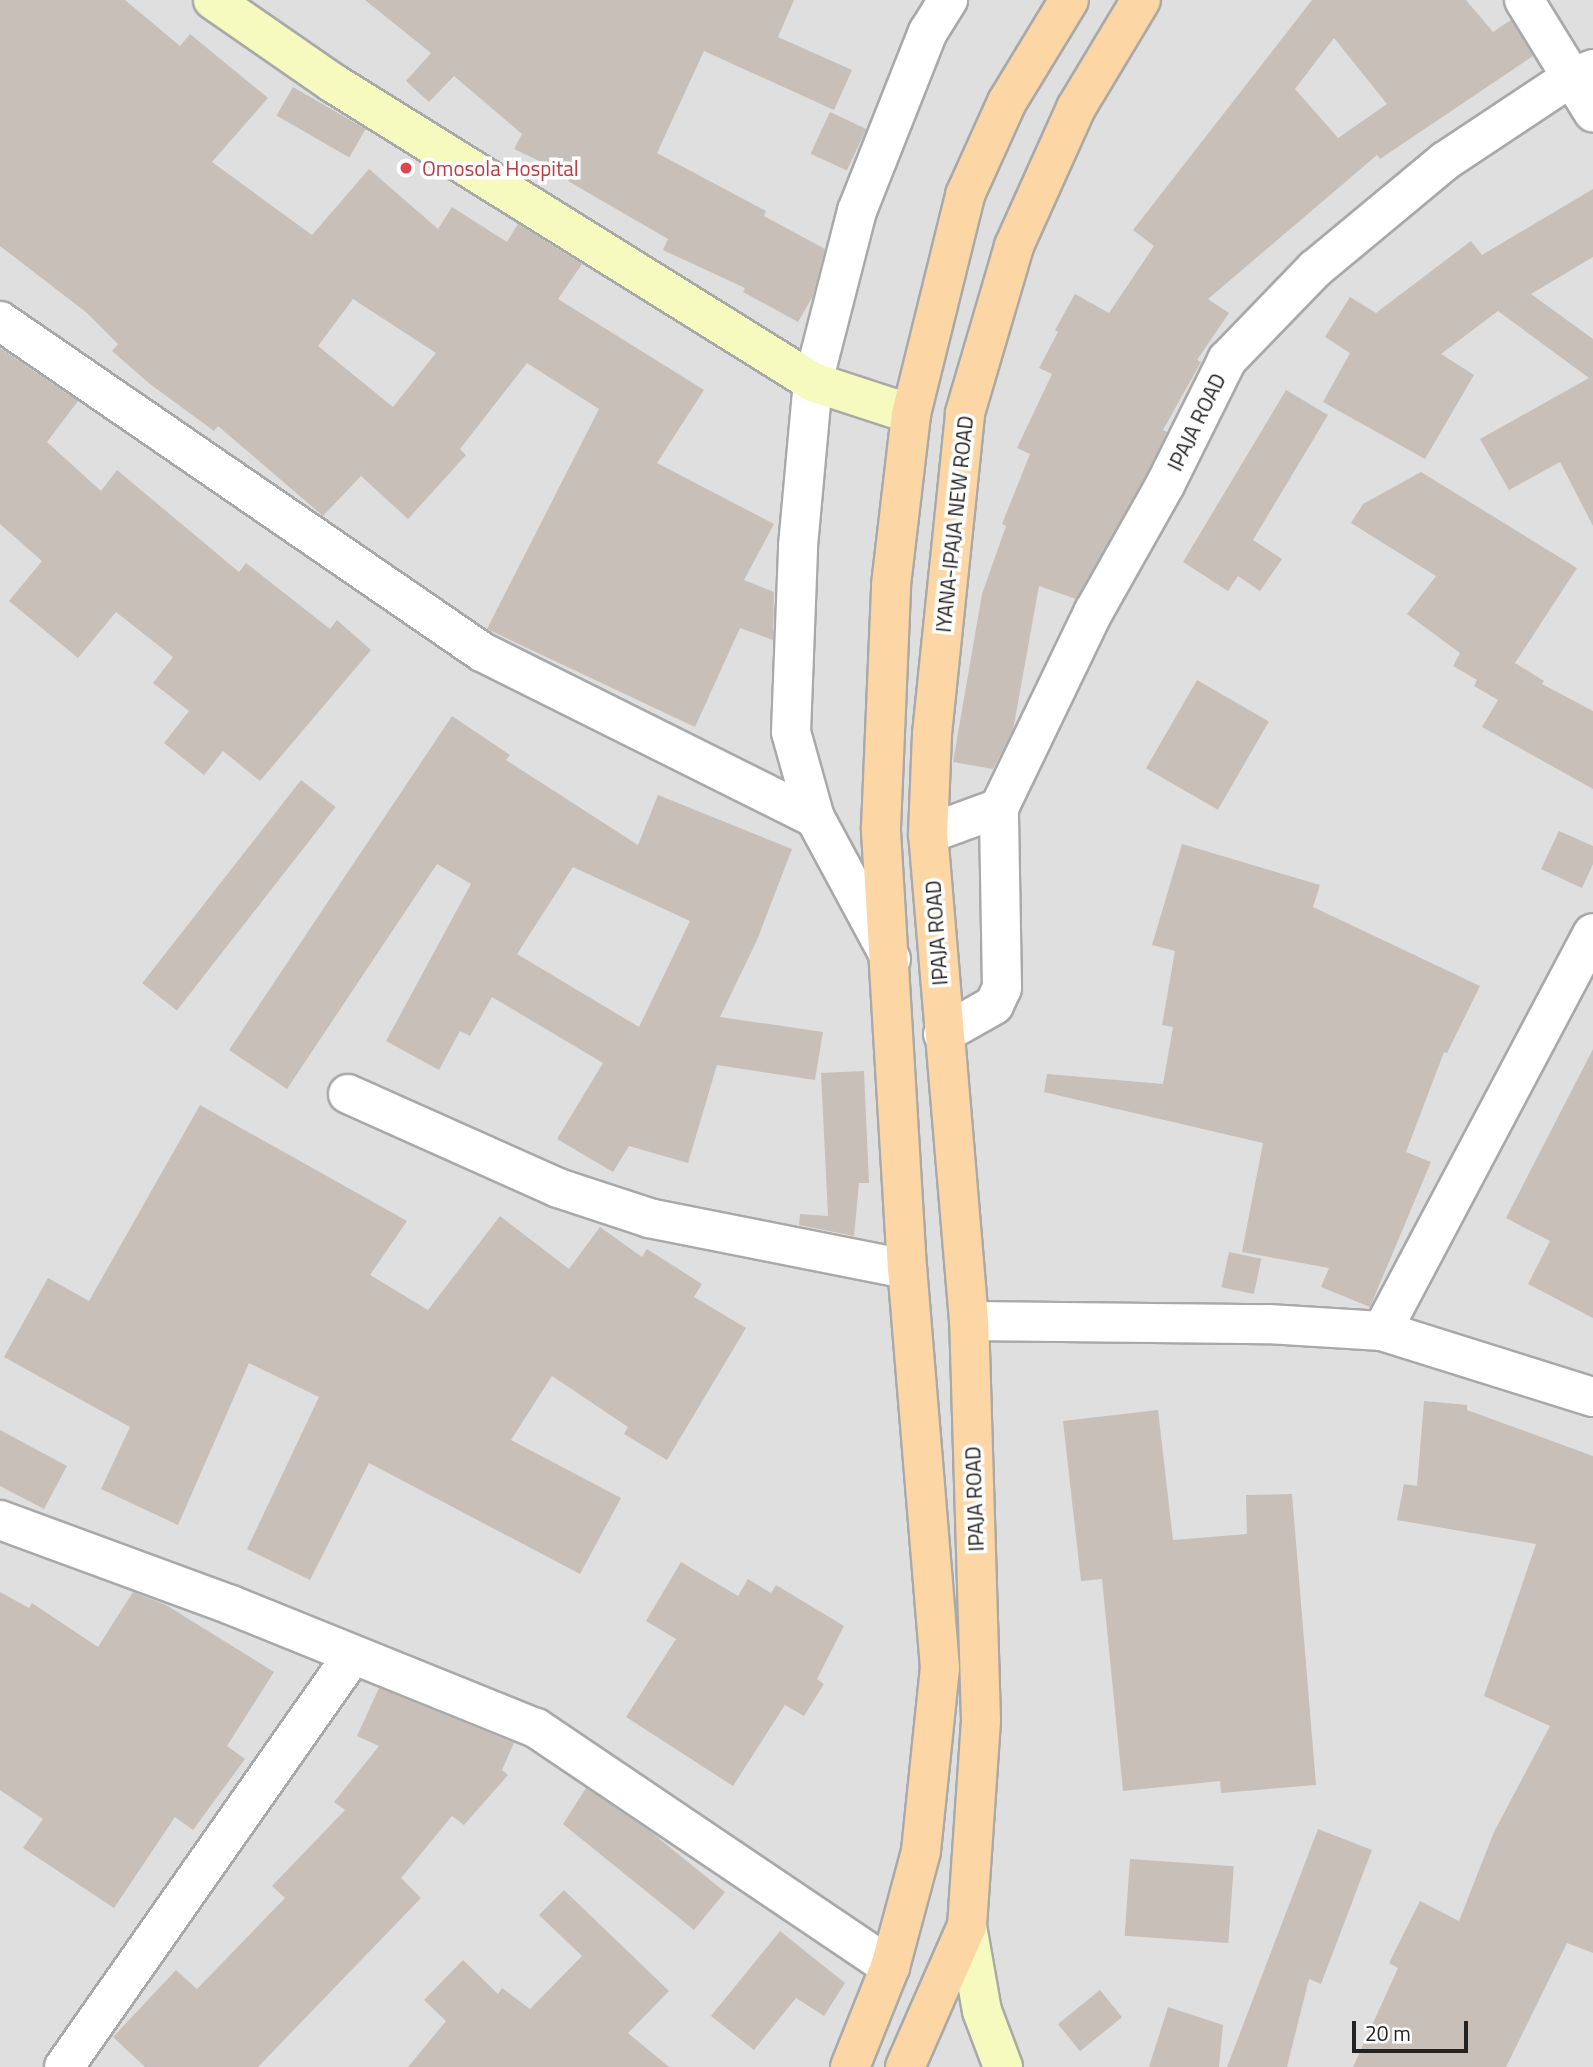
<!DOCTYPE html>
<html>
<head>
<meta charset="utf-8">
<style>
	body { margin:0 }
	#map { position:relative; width:1593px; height:2067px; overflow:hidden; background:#f2efe9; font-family:"Titillium Web",sans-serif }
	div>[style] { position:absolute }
	.residential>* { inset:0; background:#e0dfdf; transform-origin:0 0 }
	.building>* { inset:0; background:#c7bfb8; transform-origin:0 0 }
	.roads { filter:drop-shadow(2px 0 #a9a9a9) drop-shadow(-2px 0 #a9a9a9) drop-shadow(0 2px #a9a9a9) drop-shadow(0 -2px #a9a9a9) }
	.street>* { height:38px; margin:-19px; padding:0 19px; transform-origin:19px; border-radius:19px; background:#fff }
	.secondary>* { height:38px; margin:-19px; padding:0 19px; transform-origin:19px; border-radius:19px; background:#f7fabf }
	.primary>* { height:38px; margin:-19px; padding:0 19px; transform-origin:19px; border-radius:19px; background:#fcd6a4 }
	.dots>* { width:19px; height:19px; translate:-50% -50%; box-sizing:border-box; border:4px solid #fff; border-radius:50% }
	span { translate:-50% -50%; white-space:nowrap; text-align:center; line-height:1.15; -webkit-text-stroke:7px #fff; paint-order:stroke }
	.health-label { font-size:21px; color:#be3a42 }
	.left { translate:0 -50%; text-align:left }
	.street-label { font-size:21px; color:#222 }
	.scale { position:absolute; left:1352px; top:2021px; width:116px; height:32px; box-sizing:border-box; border:4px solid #222; border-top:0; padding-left:9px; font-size:21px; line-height:24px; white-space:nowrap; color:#222; -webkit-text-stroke:5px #fff; paint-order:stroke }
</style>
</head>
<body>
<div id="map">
	<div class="residential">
		<i style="left:0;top:0;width:1593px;height:2067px"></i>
	</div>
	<div class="building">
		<i style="clip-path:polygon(evenodd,0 0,125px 0,180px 46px,190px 34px,268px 98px,212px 162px,312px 235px,369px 169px,438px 229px,452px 207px,507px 242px,518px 224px,582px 264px,558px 299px,704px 390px,657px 463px,774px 524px,744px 580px,774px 592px,773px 640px,740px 628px,695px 727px,487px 629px,599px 409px,527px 363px,460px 449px,466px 455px,408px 519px,361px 476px,323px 516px,218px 426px,214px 431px,150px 384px,112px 351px,118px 344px,87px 313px,0 246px,0 0,353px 299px,436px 353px,393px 407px,318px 346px,353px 299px)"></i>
		<i style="clip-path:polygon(365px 0,794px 0,778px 37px,852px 70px,834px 110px,704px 51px,657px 153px,766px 211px,764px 216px,825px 249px,813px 296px,798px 322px,743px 292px,745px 288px,663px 250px,668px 239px,568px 181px,571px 176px,514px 149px,522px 134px,454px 76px,429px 102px,406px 81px,431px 53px)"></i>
		<i style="clip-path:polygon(evenodd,1312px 0,1466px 0,1493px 32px,1511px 20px,1533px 56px,1380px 159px,1377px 155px,1208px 299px,1229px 313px,1197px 360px,1201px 362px,1163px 430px,1167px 432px,1146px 475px,1076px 599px,1039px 586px,1013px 730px,993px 769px,953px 762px,982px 594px,1006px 526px,1002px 524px,1030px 454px,1017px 448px,1052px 374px,1039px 368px,1058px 332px,1055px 330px,1075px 294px,1109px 313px,1154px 246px,1133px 230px,1312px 0,1334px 38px,1387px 104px,1338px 138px,1295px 89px,1334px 38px)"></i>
		<i style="left:293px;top:87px;width:84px;height:33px;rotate:30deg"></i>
		<i style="left:830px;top:112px;width:40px;height:46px;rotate:25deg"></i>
		<i style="clip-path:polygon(1593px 189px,1593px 257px,1531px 294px,1593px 339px,1593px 526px,1560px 462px,1509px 490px,1480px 439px,1589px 378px,1498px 311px,1441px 354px,1474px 375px,1425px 459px,1323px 402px,1350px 353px,1325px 337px,1350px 297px,1376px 313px,1471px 241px,1482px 255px)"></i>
		<i style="clip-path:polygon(0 348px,78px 401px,47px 442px,101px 491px,117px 470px,239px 572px,246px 563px,330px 629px,337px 620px,371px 650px,260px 781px,223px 751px,204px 775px,164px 743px,189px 711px,153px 683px,173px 657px,116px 612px,78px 658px,9px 601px,42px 561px,0 524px)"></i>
		<i style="clip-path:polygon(1286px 390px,1328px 415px,1253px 540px,1282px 559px,1260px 591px,1238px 576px,1228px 591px,1183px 562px)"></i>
		<i style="clip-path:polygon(1421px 472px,1577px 568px,1515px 663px,1544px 681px,1542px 684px,1593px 711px,1593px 789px,1482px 727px,1498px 700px,1474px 686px,1477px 680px,1453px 666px,1460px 653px,1407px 614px,1436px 576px,1351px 523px,1363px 504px)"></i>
		<i style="left:1197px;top:680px;width:83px;height:102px;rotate:30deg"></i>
		<i style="clip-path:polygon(evenodd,452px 716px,510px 755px,506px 760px,638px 845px,658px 795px,792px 849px,757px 940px,720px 1017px,823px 1032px,815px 1080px,717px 1065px,688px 1163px,629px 1146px,613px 1172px,557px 1139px,603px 1063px,492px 997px,470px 1036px,460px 1031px,439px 1070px,386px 1041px,471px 884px,437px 864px,287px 1089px,229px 1050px,452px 716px,573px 867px,690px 921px,639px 1027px,517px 954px,573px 867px)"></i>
		<i style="left:301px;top:780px;width:44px;height:258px;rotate:38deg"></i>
		<i style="clip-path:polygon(1559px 831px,1593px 846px,1593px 864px,1582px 888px,1541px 869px)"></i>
		<i style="clip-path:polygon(1182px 844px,1320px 885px,1313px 907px,1480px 986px,1447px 1053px,1444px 1052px,1406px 1152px,1431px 1162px,1370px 1307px,1321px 1287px,1329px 1268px,1242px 1252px,1263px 1143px,1044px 1092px,1047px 1074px,1163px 1084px,1173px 1027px,1162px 1025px,1175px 951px,1152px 945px)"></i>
		<i style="clip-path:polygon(1593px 1049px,1593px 1318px,1528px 1284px,1550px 1241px,1506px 1218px)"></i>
		<i style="clip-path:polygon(864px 1071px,869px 1183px,859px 1183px,854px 1236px,799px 1225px,800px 1214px,828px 1216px,821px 1073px)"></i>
		<i style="clip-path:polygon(200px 1105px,407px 1221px,370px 1275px,428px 1310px,500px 1216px,569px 1269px,600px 1227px,642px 1257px,647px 1249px,702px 1284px,694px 1297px,746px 1328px,667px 1460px,624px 1434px,628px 1427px,552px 1376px,511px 1440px,621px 1498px,580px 1574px,369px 1463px,310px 1580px,247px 1549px,319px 1397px,249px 1363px,178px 1525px,101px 1489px,130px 1427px,4px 1357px,48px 1278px,89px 1301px)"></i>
		<i style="left:1229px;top:1252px;width:33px;height:36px;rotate:12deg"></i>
		<i style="clip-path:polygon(1424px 1401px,1467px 1405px,1467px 1410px,1593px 1456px,1593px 1953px,1567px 1943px,1506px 2067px,1353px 2067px,1398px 1968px,1389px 1963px,1420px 1901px,1459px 1921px,1494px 1832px,1550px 1726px,1484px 1696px,1536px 1544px,1397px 1520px,1404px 1484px,1417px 1486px)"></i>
		<i style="clip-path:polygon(1158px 1410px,1173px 1540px,1247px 1534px,1246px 1495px,1292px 1494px,1316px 1785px,1221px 1793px,1220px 1781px,1123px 1791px,1102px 1579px,1081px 1581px,1063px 1421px)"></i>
		<i style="clip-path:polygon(0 1430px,67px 1466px,44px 1509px,0 1486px)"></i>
		<i style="clip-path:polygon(681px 1562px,738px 1596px,748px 1579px,771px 1593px,776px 1585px,844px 1626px,817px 1679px,824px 1684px,804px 1716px,785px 1705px,733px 1786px,626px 1717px,676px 1639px,646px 1621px)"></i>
		<i style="clip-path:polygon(0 1592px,29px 1608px,32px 1603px,98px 1647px,133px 1592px,166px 1605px,274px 1672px,227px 1746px,245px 1759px,193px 1830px,175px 1817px,114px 1908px,23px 1848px,43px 1819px,0 1790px)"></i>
		<i style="clip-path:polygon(379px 1688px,514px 1743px,502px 1770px,508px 1775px,464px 1825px,452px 1816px,401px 1878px,421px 1898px,258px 2067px,145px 2067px,113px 2037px,176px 1970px,197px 1989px,285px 1898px,272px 1886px,345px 1810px,334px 1802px,379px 1746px,357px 1736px)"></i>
		<i style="clip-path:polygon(586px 1788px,651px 1832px,725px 1892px,694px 1930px,563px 1824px)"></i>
		<i style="clip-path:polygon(1318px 1829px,1372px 1850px,1321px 1984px,1309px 1979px,1287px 2067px,1227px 2067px)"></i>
		<i style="left:1130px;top:1859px;width:104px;height:77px;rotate:4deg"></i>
		<i style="clip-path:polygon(564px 1890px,669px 1991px,628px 2033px,669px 2067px,408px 2067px,446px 2021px,424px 2000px,463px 1960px,498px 1994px,502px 1988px,530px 2009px,582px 1956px,539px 1915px)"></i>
		<i style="clip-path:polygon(780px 1931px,845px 1983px,824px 2016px,796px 1998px,754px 2050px,711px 2016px)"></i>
		<i style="left:1100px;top:1990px;width:35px;height:54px;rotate:51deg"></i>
		<i style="clip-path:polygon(1168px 2007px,1223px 2025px,1219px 2067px,1149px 2067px)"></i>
	</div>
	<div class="roads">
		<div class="street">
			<i style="left:1524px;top:0;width:132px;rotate:58.4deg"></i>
			<i style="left:0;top:321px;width:585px;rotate:34.48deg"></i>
			<i style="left:482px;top:652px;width:372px;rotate:26.5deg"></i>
			<i style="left:928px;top:834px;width:76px;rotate:-20.1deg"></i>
			<i style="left:999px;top:808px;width:219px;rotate:-64.3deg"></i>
			<i style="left:1094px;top:611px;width:145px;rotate:-60.6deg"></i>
			<i style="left:1165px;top:485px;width:140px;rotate:-63.6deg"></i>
			<i style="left:1227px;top:360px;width:127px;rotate:-46deg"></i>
			<i style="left:1315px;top:269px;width:169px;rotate:-39.7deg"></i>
			<i style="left:1445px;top:161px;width:150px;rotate:-33.6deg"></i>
			<i style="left:1570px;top:78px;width:25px;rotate:-21deg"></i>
			<i style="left:891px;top:959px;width:160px;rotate:-118.3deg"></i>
			<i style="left:815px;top:818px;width:89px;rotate:-105.6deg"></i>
			<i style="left:791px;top:732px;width:186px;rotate:-87.8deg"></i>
			<i style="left:798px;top:546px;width:165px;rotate:-84.8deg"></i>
			<i style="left:813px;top:382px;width:177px;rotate:-75.6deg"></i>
			<i style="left:857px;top:211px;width:193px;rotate:-68.4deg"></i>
			<i style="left:928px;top:32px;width:38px;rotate:-58deg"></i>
			<i style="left:943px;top:1034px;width:59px;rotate:-29.6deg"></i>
			<i style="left:994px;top:1005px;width:19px;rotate:-65deg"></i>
			<i style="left:1002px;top:988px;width:180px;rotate:-91deg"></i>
			<i style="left:348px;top:1094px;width:230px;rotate:24.1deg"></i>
			<i style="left:558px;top:1188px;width:96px;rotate:18.2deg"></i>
			<i style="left:649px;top:1218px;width:263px;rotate:11.2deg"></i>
			<i style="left:969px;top:1321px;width:299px;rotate:0.6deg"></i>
			<i style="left:1268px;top:1324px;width:114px;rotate:3.5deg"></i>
			<i style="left:1382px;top:1331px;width:221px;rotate:17.4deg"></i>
			<i style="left:1382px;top:1331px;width:450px;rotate:-62.1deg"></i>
			<i style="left:0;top:1520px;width:246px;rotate:20.2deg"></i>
			<i style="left:231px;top:1605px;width:329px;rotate:22deg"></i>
			<i style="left:536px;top:1728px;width:427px;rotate:34deg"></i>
			<i style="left:64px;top:2067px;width:502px;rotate:-54.98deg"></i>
		</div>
		<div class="secondary">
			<i style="left:213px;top:0;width:146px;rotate:34.7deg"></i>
			<i style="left:333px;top:83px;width:566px;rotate:31.92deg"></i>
			<i style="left:813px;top:382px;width:103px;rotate:18.1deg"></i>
			<i style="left:967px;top:1926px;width:86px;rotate:80deg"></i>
			<i style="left:982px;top:2011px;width:60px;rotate:69.4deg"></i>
		</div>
		<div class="primary">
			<i style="left:850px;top:2067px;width:108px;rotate:-68.2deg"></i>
			<i style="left:890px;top:1967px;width:120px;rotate:-75deg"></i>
			<i style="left:921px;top:1851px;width:184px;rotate:-84.1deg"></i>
			<i style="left:940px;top:1668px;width:400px;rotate:-94.7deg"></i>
			<i style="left:907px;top:1269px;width:442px;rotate:-93.4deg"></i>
			<i style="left:881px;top:828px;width:243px;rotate:-87.6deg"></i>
			<i style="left:891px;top:585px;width:172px;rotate:-83.3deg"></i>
			<i style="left:911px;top:414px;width:226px;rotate:-76.1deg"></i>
			<i style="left:965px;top:195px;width:102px;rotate:-65.7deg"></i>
			<i style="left:1007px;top:102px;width:119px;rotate:-58.7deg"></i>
			<i style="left:905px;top:2067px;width:154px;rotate:-66.3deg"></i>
			<i style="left:967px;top:1926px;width:206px;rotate:-86.1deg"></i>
			<i style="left:981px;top:1720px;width:399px;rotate:-91.7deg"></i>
			<i style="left:969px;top:1321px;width:489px;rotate:-94.8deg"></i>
			<i style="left:928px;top:834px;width:100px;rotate:-87.7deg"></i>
			<i style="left:932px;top:734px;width:323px;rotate:-84.1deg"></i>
			<i style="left:965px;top:413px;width:174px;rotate:-73.6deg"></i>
			<i style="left:1014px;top:246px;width:151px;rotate:-65.8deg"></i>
			<i style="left:1076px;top:108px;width:126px;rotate:-59deg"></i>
		</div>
	</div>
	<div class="dots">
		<i style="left:406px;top:168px;background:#e0444e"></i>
	</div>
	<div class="health-label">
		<span class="left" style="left:422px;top:168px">Omosola Hospital</span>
	</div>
	<div class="street-label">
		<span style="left:1196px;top:422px;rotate:-64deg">IPAJA ROAD</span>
		<span style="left:954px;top:524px;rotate:-84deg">IYANA-IPAJA NEW ROAD</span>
		<span style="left:936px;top:933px;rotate:-94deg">IPAJA ROAD</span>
		<span style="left:974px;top:1499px;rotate:-92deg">IPAJA ROAD</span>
	</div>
	<div class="scale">20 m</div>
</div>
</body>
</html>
